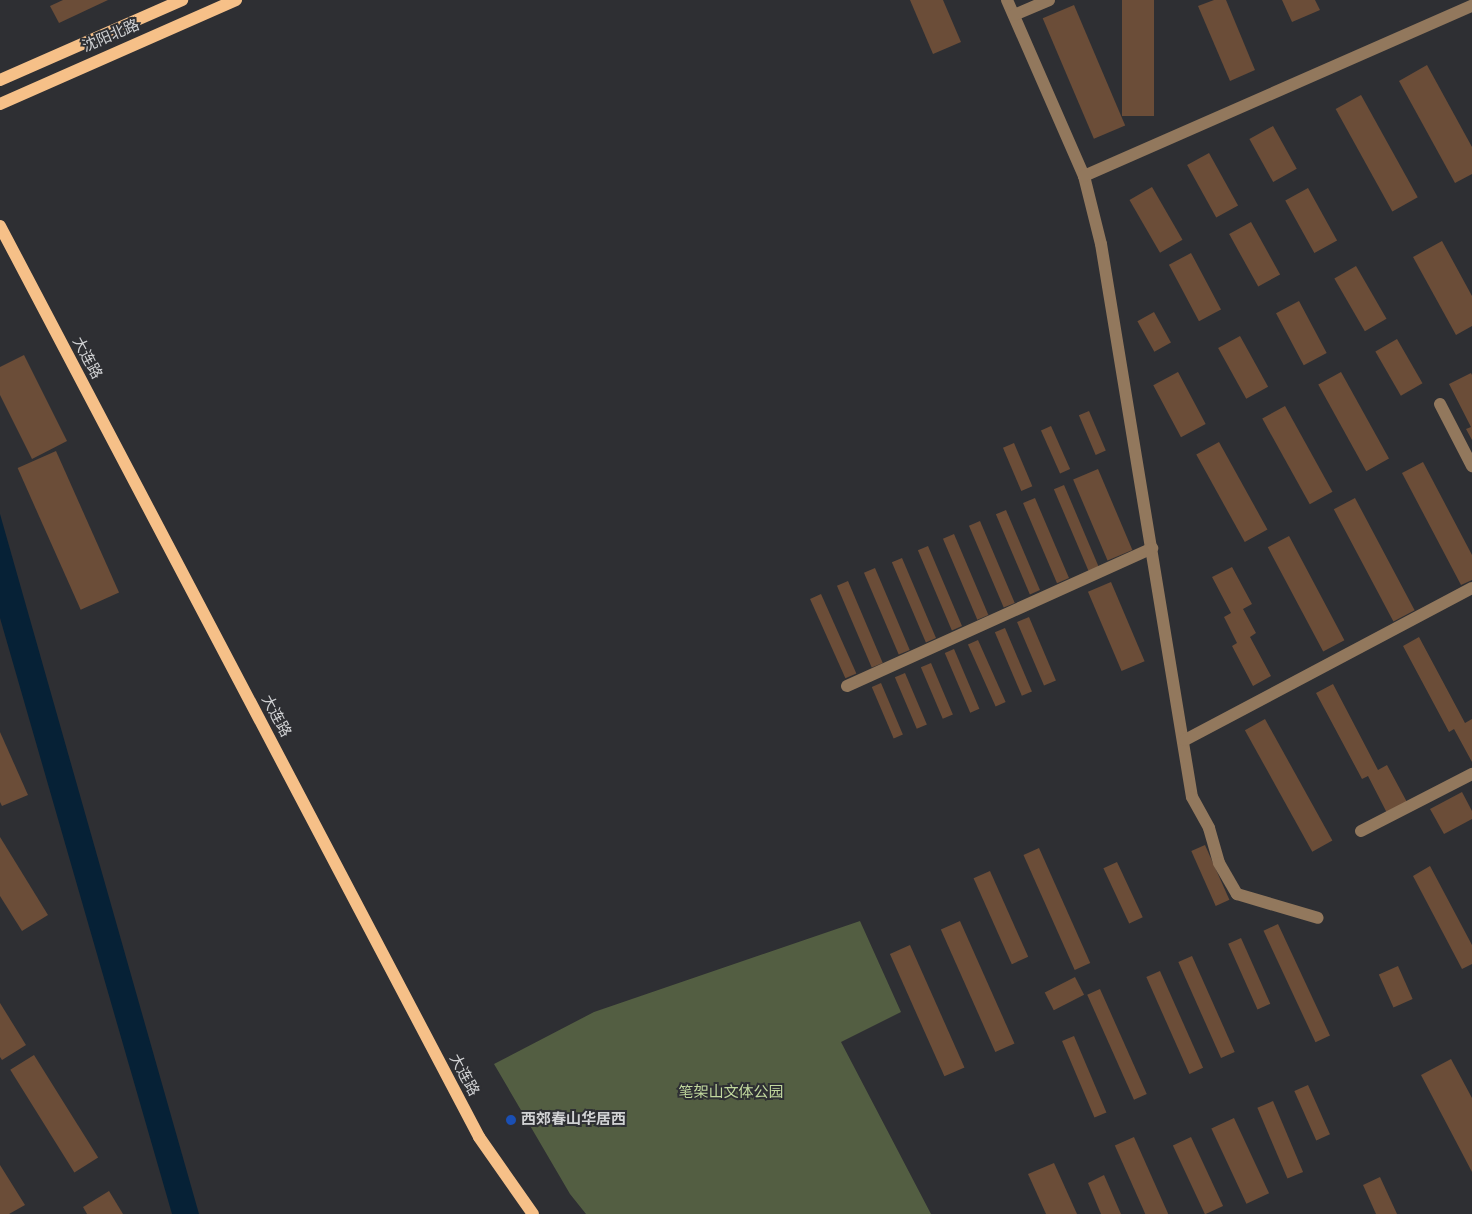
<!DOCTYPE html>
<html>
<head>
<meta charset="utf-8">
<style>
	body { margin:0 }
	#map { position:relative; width:1472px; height:1214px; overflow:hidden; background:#2e2f33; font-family:"DM Sans","Noto Sans SC",sans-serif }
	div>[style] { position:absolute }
	.green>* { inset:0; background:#535e42 }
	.water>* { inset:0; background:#062136 }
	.building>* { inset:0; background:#6b4d38; transform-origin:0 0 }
	.minor>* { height:12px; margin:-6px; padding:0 6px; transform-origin:6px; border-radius:6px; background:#92785d }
	.major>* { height:12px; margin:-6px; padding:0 6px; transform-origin:6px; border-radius:6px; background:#f6c088 }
	.dots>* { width:14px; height:14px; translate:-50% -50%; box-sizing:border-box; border:2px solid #2e2f33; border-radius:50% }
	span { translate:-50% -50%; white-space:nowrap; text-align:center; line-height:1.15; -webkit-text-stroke:4px #2e2f33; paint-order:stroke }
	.street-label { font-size:15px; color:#d1d2d4 }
	.park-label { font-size:15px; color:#c1d89e }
	.poi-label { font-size:15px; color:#d1d2d4; font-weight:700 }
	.left { translate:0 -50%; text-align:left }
</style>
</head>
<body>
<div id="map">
	<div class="green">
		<i style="clip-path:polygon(860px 921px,901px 1012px,841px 1042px,931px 1214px,586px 1214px,570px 1194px,494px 1064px,594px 1012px)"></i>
	</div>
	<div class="water">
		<i style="clip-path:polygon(0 514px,199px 1214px,172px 1214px,0 618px)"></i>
	</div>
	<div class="building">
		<i style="clip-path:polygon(63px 0,108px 0,59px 23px,50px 6px)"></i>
		<i style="clip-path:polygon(910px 0,943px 0,961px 42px,933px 54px)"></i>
		<i style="left:1122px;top:0;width:32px;height:116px"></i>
		<i style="clip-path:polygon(1214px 0,1226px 0,1255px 70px,1230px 81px,1198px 6px)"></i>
		<i style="clip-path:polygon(1282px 0,1315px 0,1320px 10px,1292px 22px)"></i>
		<i style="left:1074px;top:5px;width:131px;height:34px;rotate:67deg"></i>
		<i style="clip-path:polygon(1427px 65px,1472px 147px,1472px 174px,1455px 183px,1399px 81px)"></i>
		<i style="left:1361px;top:95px;width:117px;height:29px;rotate:61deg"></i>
		<i style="left:1273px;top:126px;width:49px;height:27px;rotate:61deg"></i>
		<i style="left:1209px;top:153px;width:60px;height:25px;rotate:61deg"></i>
		<i style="left:1152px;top:187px;width:61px;height:26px;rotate:60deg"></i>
		<i style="left:1308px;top:188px;width:60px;height:26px;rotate:61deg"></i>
		<i style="left:1251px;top:222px;width:60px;height:25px;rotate:61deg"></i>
		<i style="clip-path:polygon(1442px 241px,1472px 296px,1472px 326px,1456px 335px,1413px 257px)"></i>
		<i style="left:1191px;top:253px;width:64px;height:25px;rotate:62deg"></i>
		<i style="left:1356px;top:266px;width:61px;height:25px;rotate:60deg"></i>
		<i style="left:1299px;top:301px;width:59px;height:26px;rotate:62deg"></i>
		<i style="left:1154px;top:312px;width:35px;height:19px;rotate:61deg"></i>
		<i style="left:1240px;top:336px;width:58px;height:25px;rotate:61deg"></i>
		<i style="left:1397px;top:339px;width:51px;height:25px;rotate:60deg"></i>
		<i style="clip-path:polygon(24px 355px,67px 441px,32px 459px,0 395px,0 367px)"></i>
		<i style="left:1178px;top:372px;width:59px;height:28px;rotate:62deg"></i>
		<i style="left:1341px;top:372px;width:99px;height:26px;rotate:61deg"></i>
		<i style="clip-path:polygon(1471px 373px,1472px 375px,1472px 440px,1466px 429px,1471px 427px,1449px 384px)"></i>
		<i style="left:1285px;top:406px;width:98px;height:26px;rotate:61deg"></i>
		<i style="left:1089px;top:411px;width:43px;height:11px;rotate:67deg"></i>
		<i style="left:1051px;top:426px;width:47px;height:11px;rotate:66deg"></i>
		<i style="left:1219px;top:442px;width:100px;height:26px;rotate:61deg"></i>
		<i style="left:1014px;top:443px;width:47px;height:12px;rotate:67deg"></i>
		<i style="left:56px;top:451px;width:155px;height:42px;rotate:66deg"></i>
		<i style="clip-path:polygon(1423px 462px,1472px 555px,1472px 580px,1461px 585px,1402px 473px)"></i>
		<i style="left:1098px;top:469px;width:88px;height:27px;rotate:67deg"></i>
		<i style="left:1064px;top:485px;width:89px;height:11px;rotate:67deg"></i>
		<i style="left:1035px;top:498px;width:87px;height:13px;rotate:67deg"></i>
		<i style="left:1355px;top:498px;width:127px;height:24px;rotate:62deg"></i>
		<i style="left:1006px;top:510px;width:87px;height:11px;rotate:67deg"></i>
		<i style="left:980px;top:521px;width:89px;height:12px;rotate:67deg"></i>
		<i style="left:954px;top:534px;width:88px;height:12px;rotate:67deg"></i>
		<i style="left:1289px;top:536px;width:118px;height:24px;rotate:62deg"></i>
		<i style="left:928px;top:546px;width:87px;height:11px;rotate:67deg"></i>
		<i style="left:902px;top:558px;width:87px;height:11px;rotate:67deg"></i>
		<i style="clip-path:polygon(1232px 567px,1252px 604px,1243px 609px,1256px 633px,1250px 637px,1271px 676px,1253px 686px,1232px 646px,1237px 643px,1224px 617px,1231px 613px,1212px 577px)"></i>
		<i style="left:875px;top:568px;width:89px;height:12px;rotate:67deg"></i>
		<i style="left:848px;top:581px;width:89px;height:12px;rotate:67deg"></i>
		<i style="left:1111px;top:582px;width:86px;height:25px;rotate:67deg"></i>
		<i style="left:821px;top:594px;width:87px;height:12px;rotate:66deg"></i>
		<i style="left:1029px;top:617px;width:69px;height:13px;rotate:67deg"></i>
		<i style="left:1005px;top:628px;width:69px;height:11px;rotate:67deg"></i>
		<i style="clip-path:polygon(1419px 637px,1465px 723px,1472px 719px,1472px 762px,1454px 729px,1449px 732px,1403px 646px)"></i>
		<i style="left:978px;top:640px;width:68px;height:11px;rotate:66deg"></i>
		<i style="left:954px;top:649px;width:65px;height:10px;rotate:67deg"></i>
		<i style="left:931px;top:663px;width:56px;height:11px;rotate:67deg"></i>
		<i style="left:905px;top:673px;width:56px;height:11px;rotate:67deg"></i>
		<i style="left:881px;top:683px;width:56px;height:10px;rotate:67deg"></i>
		<i style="clip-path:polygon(1333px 684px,1378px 770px,1387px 765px,1408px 804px,1388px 815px,1368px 776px,1362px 779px,1316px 693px)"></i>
		<i style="left:1265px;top:719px;width:139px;height:23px;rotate:61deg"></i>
		<i style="clip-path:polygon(0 732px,28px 795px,2px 806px,0 802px)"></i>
		<i style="clip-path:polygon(1462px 792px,1472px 811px,1472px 819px,1444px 834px,1430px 809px)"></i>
		<i style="clip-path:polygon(0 837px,48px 915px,22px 931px,0 896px)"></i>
		<i style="left:1205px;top:845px;width:60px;height:15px;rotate:66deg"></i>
		<i style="left:1039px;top:848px;width:126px;height:17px;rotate:66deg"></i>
		<i style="left:1117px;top:862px;width:61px;height:15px;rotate:65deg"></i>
		<i style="clip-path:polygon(1430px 866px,1472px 945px,1472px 964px,1462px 969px,1413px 876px)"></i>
		<i style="left:990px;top:871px;width:94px;height:18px;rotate:66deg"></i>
		<i style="left:960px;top:921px;width:134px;height:21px;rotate:66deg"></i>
		<i style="left:1278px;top:924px;width:123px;height:16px;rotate:65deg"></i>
		<i style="left:1241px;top:938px;width:72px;height:14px;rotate:66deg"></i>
		<i style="left:910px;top:945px;width:134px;height:22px;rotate:66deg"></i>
		<i style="left:1192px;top:956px;width:105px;height:15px;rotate:66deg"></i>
		<i style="left:1398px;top:966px;width:36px;height:21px;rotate:66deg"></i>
		<i style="left:1160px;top:971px;width:106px;height:15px;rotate:66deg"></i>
		<i style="left:1075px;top:977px;width:20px;height:34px;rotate:63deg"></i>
		<i style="left:1100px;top:989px;width:115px;height:14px;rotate:66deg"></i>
		<i style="clip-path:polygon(0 1003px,26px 1045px,2px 1060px,0 1057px)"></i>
		<i style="left:1074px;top:1036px;width:83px;height:13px;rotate:67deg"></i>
		<i style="left:34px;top:1055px;width:121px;height:28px;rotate:58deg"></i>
		<i style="clip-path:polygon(1451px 1059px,1472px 1098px,1472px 1172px,1421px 1075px)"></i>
		<i style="left:1308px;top:1085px;width:54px;height:15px;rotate:66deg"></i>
		<i style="left:1273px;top:1101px;width:77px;height:17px;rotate:67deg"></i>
		<i style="left:1234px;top:1118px;width:83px;height:25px;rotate:65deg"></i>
		<i style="left:1134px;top:1137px;width:84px;height:21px;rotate:66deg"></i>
		<i style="left:1191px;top:1137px;width:76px;height:20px;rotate:65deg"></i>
		<i style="clip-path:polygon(1054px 1163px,1077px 1214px,1046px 1214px,1028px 1174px)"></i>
		<i style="clip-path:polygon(0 1165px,25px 1205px,9px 1214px,0 1214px)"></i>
		<i style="clip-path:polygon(1104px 1175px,1121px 1214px,1101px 1214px,1088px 1183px)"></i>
		<i style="clip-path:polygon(1380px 1177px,1397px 1214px,1376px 1214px,1363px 1185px)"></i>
		<i style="clip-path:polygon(109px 1191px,123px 1214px,87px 1214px,83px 1207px)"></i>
	</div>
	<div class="minor">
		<i style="left:1007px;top:0;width:192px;rotate:66.4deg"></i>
		<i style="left:1084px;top:176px;width:70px;rotate:76deg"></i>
		<i style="left:1101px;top:244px;width:560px;rotate:80.66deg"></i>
		<i style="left:1192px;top:797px;width:35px;rotate:61deg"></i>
		<i style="left:1209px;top:828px;width:36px;rotate:74deg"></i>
		<i style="left:1219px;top:863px;width:36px;rotate:60deg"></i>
		<i style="left:1237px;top:894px;width:84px;rotate:16.5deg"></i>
		<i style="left:1014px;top:15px;width:38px;rotate:-23deg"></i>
		<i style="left:1084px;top:176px;width:424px;rotate:-23.7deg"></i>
		<i style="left:1440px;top:404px;width:70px;rotate:62.7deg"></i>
		<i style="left:847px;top:686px;width:335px;rotate:-24.3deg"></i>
		<i style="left:1185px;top:740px;width:325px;rotate:-27.9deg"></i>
		<i style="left:1361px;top:831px;width:125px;rotate:-27.2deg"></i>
	</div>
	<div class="major">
		<i style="left:0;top:80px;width:199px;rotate:-23.7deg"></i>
		<i style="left:0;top:104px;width:258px;rotate:-23.8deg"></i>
		<i style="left:0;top:226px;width:1029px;rotate:62.26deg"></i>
		<i style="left:479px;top:1137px;width:94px;rotate:55deg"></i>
	</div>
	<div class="dots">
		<i style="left:511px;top:1120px;background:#1a4fb4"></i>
	</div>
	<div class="street-label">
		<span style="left:111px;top:36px;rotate:-23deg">沈阳北路</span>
		<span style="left:87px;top:358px;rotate:62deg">大连路</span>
		<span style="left:276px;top:716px;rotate:62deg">大连路</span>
		<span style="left:464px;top:1075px;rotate:62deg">大连路</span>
	</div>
	<div class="park-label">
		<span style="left:731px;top:1093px">笔架山文体公园</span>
	</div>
	<div class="poi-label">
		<span class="left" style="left:521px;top:1120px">西郊春山华居西</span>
	</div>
</div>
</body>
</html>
